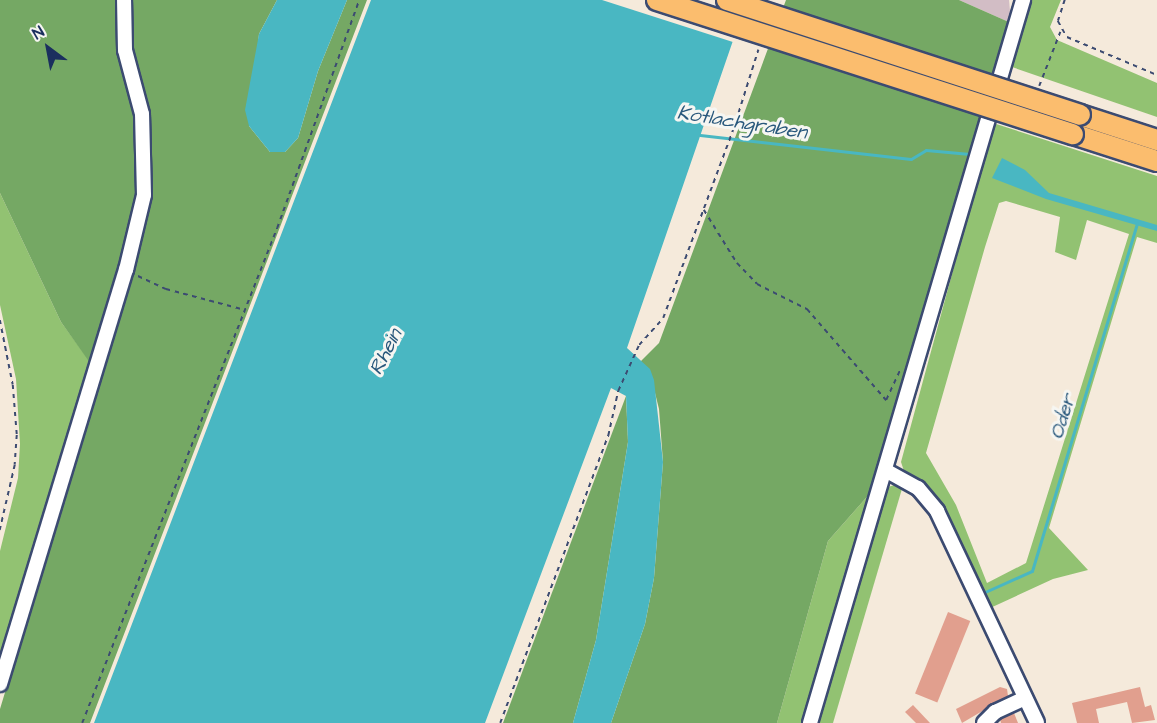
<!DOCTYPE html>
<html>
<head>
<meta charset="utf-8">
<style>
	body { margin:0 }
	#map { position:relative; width:1157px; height:723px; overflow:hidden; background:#f5eadb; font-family:"Architects Daughter",sans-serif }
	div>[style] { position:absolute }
	.industrial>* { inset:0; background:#d2bdc5 }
	.green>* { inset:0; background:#92c272 }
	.forest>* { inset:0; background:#75a864 }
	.water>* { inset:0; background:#49b7c2 }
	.pier>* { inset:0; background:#f5eadb }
	.stream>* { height:3px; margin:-1.5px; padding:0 1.5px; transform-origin:1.5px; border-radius:1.5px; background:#49b7c2 }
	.building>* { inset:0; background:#e19f8e; transform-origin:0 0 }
	.path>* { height:1.5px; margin-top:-0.75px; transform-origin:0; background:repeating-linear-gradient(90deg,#3c4b71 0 4.5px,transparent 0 9px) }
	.roads { filter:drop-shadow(2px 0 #3c4b71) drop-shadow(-2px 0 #3c4b71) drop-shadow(0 2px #3c4b71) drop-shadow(0 -2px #3c4b71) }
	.minor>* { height:14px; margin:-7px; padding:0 7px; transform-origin:7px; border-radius:7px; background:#fff }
	.highway>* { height:20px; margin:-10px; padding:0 10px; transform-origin:10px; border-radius:10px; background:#fbbd6e }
	.bridges { filter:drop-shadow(2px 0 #3c4b71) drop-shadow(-2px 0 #3c4b71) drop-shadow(0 2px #3c4b71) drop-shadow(0 -2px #3c4b71) }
	.highway-bridge>* { height:20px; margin:-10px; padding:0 10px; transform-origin:10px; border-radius:10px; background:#fbbd6e }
	span { translate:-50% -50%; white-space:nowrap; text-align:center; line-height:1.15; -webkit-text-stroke:6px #f6f6f2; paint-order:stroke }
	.water-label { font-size:20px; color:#29587c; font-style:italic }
	.north { position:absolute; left:18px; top:18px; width:60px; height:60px; -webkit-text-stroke:4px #f6f6f2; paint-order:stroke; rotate:328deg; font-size:16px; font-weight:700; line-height:24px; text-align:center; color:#1b2f5e }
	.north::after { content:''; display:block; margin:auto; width:21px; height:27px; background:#1b2f5e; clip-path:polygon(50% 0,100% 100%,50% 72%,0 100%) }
</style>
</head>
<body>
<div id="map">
	<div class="industrial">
		<i style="clip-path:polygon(959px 0,1009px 0,1011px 23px)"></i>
	</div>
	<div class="green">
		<i style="clip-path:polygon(1028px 0,1061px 0,1050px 27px,1057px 40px,1157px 83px,1157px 117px,1009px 66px)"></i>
		<i style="clip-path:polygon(evenodd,993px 123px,1157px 176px,1157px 243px,1137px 237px,1049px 528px,1088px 570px,1053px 579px,988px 609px,952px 533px,904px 471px,901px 462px,993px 123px,1006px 201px,1060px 217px,1055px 252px,1076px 260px,1087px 220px,1129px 234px,1026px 563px,987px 583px,956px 505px,926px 453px,985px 247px,999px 203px,1006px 201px)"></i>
		<i style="clip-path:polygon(0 193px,61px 322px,91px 363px,0 670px,0 551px,18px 478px,20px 444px,16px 379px,0 305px)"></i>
		<i style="clip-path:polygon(904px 482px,833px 723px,815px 723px,888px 487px)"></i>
		<i style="clip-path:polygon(873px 490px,805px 723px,777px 723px,828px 541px)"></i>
	</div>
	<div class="forest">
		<i style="clip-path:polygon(0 0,277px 0,259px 34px,249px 126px,270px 152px,285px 152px,298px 138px,318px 71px,347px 0,367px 0,90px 723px,0 723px,0 709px,100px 377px,61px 322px,0 193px)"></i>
		<i style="clip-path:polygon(786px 0,959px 0,1011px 23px,873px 490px,828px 541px,777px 723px,611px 723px,645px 624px,654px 578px,663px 462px,659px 409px,649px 369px,640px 362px,659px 343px)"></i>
		<i style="clip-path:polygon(626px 396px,628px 442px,596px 640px,573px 723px,503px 723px)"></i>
	</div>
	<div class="water">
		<i style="clip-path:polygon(277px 0,347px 0,318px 71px,298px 138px,285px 152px,270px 152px,249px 126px,245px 110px,259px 34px)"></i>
		<i style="clip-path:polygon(371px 0,747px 0,627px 348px,650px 369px,654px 380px,663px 462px,654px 578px,645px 624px,611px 723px,573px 723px,596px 640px,628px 442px,626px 396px,611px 388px,485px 723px,94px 723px)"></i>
		<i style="clip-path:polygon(1002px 158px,1025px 170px,1049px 193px,1157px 225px,1157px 231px,1046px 199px,992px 178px)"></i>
	</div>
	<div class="pier">
		<i style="clip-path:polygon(602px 0,750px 0,736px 43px)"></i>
	</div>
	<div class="stream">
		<i style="left:700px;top:135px;width:212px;rotate:6.5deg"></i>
		<i style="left:911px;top:159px;width:17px;rotate:-31deg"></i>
		<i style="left:926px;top:150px;width:44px;rotate:5.2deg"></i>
		<i style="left:985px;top:592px;width:51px;rotate:-24.1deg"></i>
		<i style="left:1032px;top:571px;width:363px;rotate:-73.2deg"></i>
	</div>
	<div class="building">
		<i style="left:948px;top:612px;width:24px;height:88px;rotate:22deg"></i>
		<i style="clip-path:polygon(1000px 687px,1007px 689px,1008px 696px,962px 723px,956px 709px)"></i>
		<i style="clip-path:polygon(1140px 687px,1145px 707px,1151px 705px,1155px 720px,1132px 723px,1127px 702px,1096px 709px,1099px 723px,1077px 723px,1072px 703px)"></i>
		<i style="clip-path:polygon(913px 705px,930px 723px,916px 723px,905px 712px)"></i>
		<i style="clip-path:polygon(1014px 713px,1018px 723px,1001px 723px,1000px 719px)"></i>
	</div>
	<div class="path">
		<i style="left:1065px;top:0;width:22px;rotate:108deg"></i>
		<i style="left:1058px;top:21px;width:18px;rotate:61deg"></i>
		<i style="left:1067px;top:37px;width:98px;rotate:22.9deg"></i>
		<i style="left:1039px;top:86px;width:58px;rotate:-68.7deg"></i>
		<i style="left:704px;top:210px;width:62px;rotate:58.1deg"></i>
		<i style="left:737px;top:263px;width:29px;rotate:46deg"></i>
		<i style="left:757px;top:284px;width:56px;rotate:26.6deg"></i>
		<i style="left:807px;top:309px;width:121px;rotate:49deg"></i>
		<i style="left:886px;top:400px;width:35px;rotate:-65deg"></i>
		<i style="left:138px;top:276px;width:31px;rotate:25deg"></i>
		<i style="left:166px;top:289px;width:78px;rotate:14.9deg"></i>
		<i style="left:0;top:320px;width:66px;rotate:78.7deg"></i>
		<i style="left:13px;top:385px;width:50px;rotate:85.4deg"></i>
		<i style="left:17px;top:435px;width:30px;rotate:94deg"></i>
		<i style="left:15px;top:465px;width:67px;rotate:103deg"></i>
		<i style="left:82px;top:723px;width:532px;rotate:-68.5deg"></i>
		<i style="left:277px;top:228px;width:242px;rotate:-70.2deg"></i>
		<i style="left:500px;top:723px;width:307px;rotate:-69.4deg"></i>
		<i style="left:608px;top:436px;width:46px;rotate:-77.5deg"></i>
		<i style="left:618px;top:391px;width:51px;rotate:-65.5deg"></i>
		<i style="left:639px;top:345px;width:36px;rotate:-48deg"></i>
		<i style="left:663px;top:318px;width:201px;rotate:-69.6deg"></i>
		<i style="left:733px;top:130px;width:84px;rotate:-72.6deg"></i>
	</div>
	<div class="roads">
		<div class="minor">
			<i style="left:885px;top:470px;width:38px;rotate:29deg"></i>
			<i style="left:918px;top:488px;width:30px;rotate:50deg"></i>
			<i style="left:937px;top:511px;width:234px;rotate:64.7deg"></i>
			<i style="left:0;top:684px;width:433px;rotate:-73.1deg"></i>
			<i style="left:126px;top:270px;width:77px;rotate:-76.5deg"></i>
			<i style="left:144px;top:195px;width:81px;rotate:-91.4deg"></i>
			<i style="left:142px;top:114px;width:66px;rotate:-104.9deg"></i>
			<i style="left:125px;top:50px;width:50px;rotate:-91.1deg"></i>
			<i style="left:810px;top:723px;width:754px;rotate:-73.58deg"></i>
			<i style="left:984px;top:723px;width:16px;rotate:-45deg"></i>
			<i style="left:995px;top:712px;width:33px;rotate:-25deg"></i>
		</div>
		<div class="highway">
			<i style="left:1080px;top:115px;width:81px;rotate:18deg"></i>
			<i style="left:1073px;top:134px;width:88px;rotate:17.8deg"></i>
		</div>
	</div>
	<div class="bridges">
		<div class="highway-bridge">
			<i style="left:657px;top:0;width:437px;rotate:17.9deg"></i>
			<i style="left:727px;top:0;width:371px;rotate:18deg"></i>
		</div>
	</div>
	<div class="water-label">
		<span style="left:742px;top:123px;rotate:9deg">Kotlachgraben</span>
		<span style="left:386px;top:352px;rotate:-63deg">Rhein</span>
		<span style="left:1063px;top:417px;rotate:-73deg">Oder</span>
	</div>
	<div class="north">N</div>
</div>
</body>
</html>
